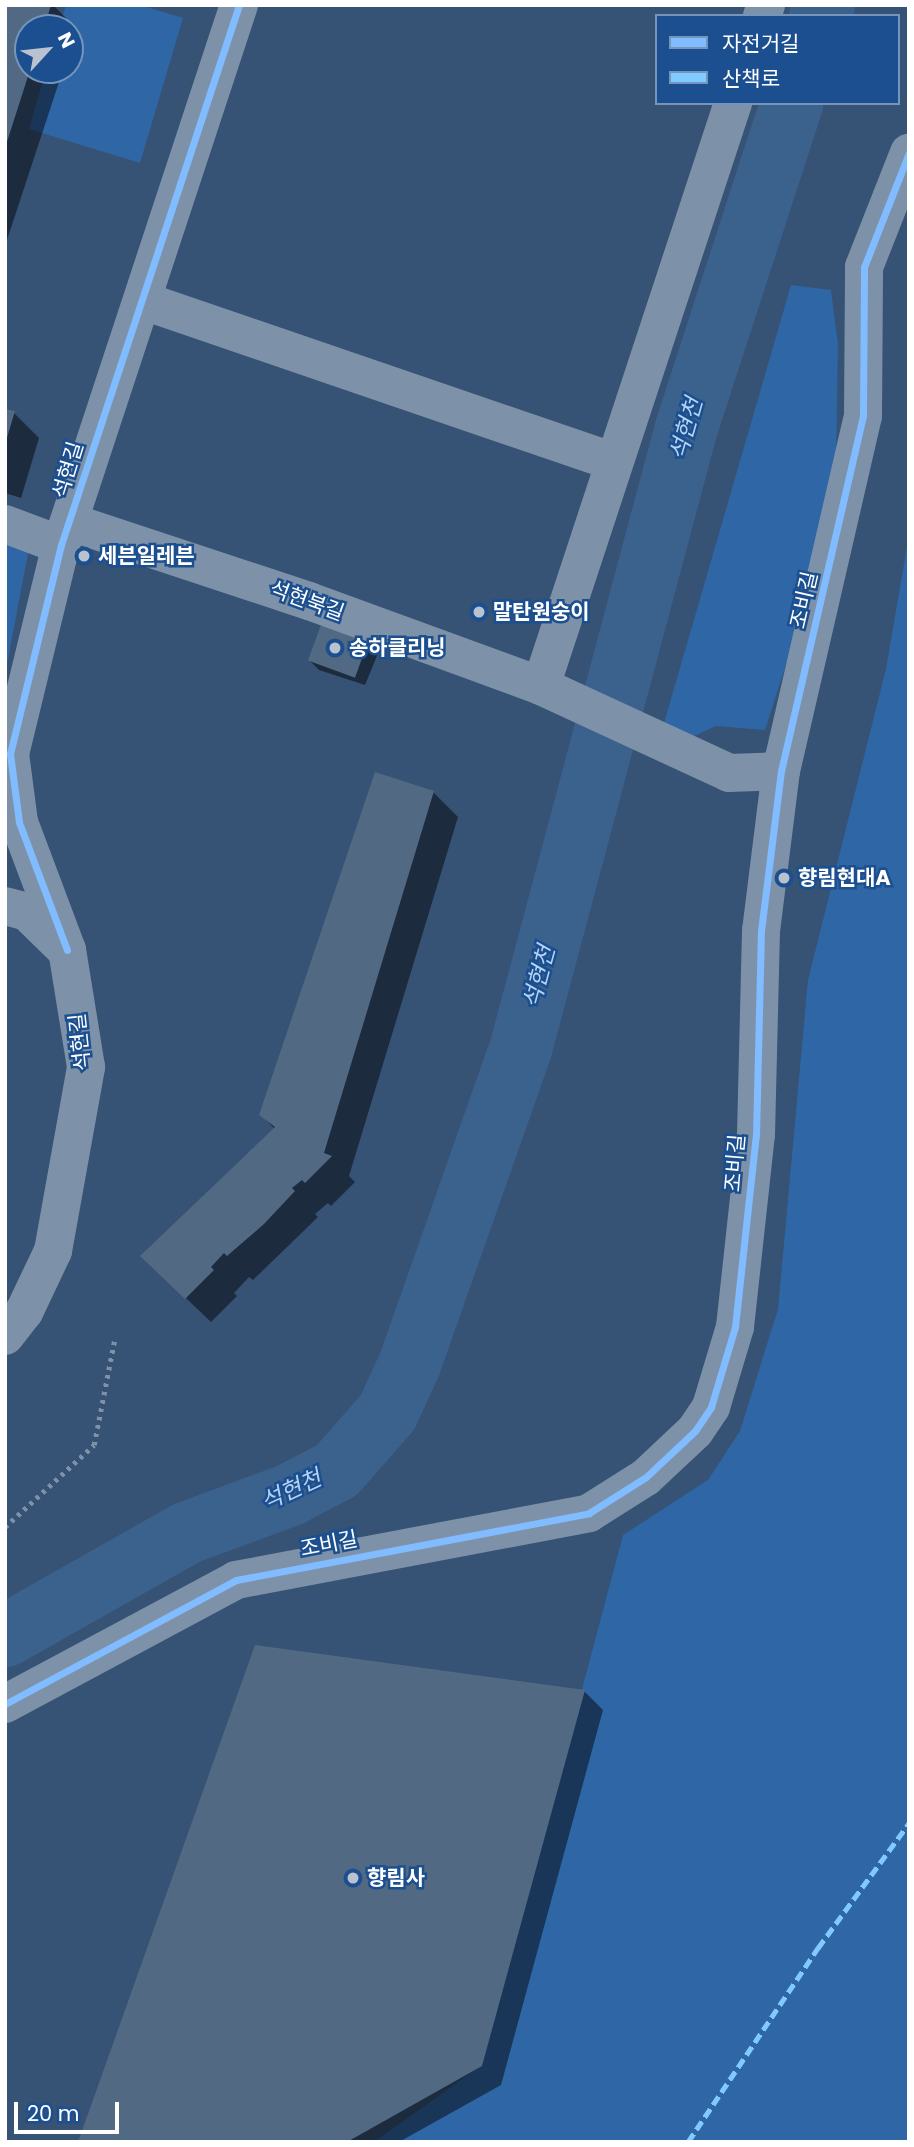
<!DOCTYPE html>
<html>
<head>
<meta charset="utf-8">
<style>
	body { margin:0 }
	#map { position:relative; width:914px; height:2147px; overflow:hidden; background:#365274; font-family:Poppins,"Noto Sans KR",sans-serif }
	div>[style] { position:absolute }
	.green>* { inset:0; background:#2f66a5 }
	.shadow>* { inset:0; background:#0007 }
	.river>* { height:63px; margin:-31.5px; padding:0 31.5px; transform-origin:31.5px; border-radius:31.5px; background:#3b618d }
	.building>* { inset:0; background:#526984; transform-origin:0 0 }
	.path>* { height:4.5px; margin-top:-2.25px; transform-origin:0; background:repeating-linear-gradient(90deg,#7d92a8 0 3.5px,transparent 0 8.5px) }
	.minor>* { height:38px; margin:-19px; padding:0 19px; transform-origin:19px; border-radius:19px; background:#7d92a8 }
	.quiet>* { height:5px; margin-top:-2.5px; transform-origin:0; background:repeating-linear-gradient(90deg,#80caff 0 10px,transparent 0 15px) }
	.cycleway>* { height:7px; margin:-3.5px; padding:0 3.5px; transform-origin:3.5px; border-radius:3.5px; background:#80bcff }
	.dots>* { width:19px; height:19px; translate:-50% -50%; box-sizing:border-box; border:4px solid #1b4f8f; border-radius:50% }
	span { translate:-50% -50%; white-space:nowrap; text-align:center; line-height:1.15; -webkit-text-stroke:5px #1b4f8f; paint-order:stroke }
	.street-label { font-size:21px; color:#fff }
	.poi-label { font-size:21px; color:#fff; font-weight:700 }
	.left { translate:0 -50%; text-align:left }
	.water-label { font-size:23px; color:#b5d3f5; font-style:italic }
	.frame { position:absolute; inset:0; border:7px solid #fff; pointer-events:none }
	.legend { position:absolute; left:655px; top:14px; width:245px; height:91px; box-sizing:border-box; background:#1b4f8f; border:2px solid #7695bc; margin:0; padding:9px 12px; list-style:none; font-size:21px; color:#fff }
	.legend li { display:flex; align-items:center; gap:14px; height:35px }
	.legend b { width:35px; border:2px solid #7695bc }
	.north { position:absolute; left:14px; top:14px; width:70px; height:70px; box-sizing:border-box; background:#1b4f8f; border:2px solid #7695bc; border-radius:50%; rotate:63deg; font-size:19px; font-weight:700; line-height:28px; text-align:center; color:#fff }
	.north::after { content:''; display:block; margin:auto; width:24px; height:32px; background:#b9c2ce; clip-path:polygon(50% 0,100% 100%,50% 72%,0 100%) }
	.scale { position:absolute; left:14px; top:2102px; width:105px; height:32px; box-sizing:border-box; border:4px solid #fff; border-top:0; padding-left:9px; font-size:21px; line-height:24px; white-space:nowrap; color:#fff; -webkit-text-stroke:5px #1b4f8f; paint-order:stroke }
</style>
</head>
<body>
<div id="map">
	<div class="green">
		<i style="clip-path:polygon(66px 5px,140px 5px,183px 18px,140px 163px,29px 129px,46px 70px,70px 70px,70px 28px,59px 28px)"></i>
		<i style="clip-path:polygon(791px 285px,831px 290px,838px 344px,836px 467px,817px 568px,765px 730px,716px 726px,685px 740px,662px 730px)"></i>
		<i style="clip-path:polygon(5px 518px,34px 522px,5px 675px)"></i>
		<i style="clip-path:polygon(909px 535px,909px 2142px,374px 2142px,482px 2065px,623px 1535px,708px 1480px,740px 1431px,778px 1309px,808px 980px,886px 669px)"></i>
	</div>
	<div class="shadow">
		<i style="clip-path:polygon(5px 5px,53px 5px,76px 28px,70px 47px,70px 28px,28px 28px,28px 70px,63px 70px,5px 246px)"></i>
		<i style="clip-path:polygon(5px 411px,14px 413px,39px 438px,21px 498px,5px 493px)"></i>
		<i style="clip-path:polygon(368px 641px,379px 651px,365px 685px,319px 670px,309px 660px)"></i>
		<i style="clip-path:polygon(433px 792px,458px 817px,349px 1176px,355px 1182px,331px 1206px,328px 1203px,315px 1214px,318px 1217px,253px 1280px,249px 1277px,234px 1293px,237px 1296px,211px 1322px,167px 1280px,275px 1129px,261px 1115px)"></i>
		<i style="clip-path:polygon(584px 1691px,603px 1710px,501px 2085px,399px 2142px,80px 2142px)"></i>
	</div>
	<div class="river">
		<i style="left:820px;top:16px;width:11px;rotate:-75deg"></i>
		<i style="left:5px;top:1635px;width:207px;rotate:-29.5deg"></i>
		<i style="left:185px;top:1533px;width:110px;rotate:-20.3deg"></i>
		<i style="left:288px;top:1495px;width:54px;rotate:-27.5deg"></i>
		<i style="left:336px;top:1470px;width:77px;rotate:-48.7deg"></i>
		<i style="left:387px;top:1412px;width:53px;rotate:-65.4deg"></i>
		<i style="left:409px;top:1364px;width:334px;rotate:-70.6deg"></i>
		<i style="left:520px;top:1049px;width:644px;rotate:-75.06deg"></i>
		<i style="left:686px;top:427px;width:341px;rotate:-72deg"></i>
	</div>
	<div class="building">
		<i style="clip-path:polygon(5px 5px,51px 5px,44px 28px,28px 28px,30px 70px,6px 145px)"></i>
		<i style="clip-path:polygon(5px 409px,15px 411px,6px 441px,5px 441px)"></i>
		<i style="left:322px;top:622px;width:50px;height:41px;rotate:20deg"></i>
		<i style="clip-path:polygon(375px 772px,434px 791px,324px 1153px,332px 1156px,305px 1183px,302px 1180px,292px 1188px,295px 1191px,264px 1224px,227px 1256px,224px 1253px,211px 1267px,214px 1270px,185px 1299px,140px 1256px,275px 1127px,259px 1115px)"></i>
		<i style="clip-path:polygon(255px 1645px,585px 1690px,482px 2066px,347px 2142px,78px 2142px)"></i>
	</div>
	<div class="path">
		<i style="left:5px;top:1527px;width:121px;rotate:-42.7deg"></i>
		<i style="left:94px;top:1445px;width:110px;rotate:-79deg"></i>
	</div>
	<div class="minor">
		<i style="left:762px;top:16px;width:12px;rotate:-70deg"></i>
		<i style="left:144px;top:301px;width:495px;rotate:18.9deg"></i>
		<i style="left:70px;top:522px;width:252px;rotate:18.3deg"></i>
		<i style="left:309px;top:601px;width:247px;rotate:20.1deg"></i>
		<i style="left:541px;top:686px;width:207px;rotate:24.8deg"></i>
		<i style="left:729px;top:773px;width:52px;rotate:-2.2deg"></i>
		<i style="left:5px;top:524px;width:60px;rotate:20.6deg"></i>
		<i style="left:541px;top:686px;width:614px;rotate:-71.77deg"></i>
		<i style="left:5px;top:906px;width:23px;rotate:15deg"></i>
		<i style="left:27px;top:912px;width:50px;rotate:44.2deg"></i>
		<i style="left:5px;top:1336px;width:31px;rotate:-52deg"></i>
		<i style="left:24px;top:1312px;width:68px;rotate:-64.6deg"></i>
		<i style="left:53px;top:1251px;width:187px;rotate:-79.8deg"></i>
		<i style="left:86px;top:1067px;width:119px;rotate:-99.2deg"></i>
		<i style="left:67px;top:950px;width:137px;rotate:-110.6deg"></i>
		<i style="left:19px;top:822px;width:69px;rotate:-97.5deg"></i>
		<i style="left:10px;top:754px;width:215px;rotate:-76.3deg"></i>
		<i style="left:61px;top:545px;width:569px;rotate:-71.76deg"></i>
		<i style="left:5px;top:1704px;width:262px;rotate:-28.2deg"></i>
		<i style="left:236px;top:1580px;width:359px;rotate:-10.7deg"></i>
		<i style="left:589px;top:1513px;width:67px;rotate:-32.3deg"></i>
		<i style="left:646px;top:1477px;width:67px;rotate:-43.2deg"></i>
		<i style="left:695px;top:1431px;width:29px;rotate:-56deg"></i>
		<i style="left:711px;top:1407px;width:84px;rotate:-73.3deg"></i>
		<i style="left:735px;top:1327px;width:193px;rotate:-83.8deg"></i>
		<i style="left:756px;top:1135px;width:204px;rotate:-88.6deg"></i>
		<i style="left:761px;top:931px;width:161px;rotate:-82.9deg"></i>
		<i style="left:781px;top:771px;width:364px;rotate:-77deg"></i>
		<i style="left:863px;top:416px;width:149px;rotate:-89.6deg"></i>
		<i style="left:864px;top:267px;width:123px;rotate:-68.5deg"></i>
	</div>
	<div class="quiet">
		<i style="left:688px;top:2142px;width:234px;rotate:-56.2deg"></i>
		<i style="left:818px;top:1948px;width:155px;rotate:-53.9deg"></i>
	</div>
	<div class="cycleway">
		<i style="left:67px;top:950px;width:137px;rotate:-110.6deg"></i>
		<i style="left:19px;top:822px;width:69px;rotate:-97.5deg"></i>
		<i style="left:10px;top:754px;width:215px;rotate:-76.3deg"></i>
		<i style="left:61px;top:545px;width:569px;rotate:-71.76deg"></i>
		<i style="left:5px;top:1704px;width:262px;rotate:-28.2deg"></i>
		<i style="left:236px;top:1580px;width:359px;rotate:-10.7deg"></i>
		<i style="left:589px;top:1513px;width:67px;rotate:-32.3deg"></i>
		<i style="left:646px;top:1477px;width:67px;rotate:-43.2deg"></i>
		<i style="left:695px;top:1431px;width:29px;rotate:-56deg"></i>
		<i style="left:711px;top:1407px;width:84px;rotate:-73.3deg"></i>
		<i style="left:735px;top:1327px;width:193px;rotate:-83.8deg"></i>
		<i style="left:756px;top:1135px;width:204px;rotate:-88.6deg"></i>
		<i style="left:761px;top:931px;width:161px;rotate:-82.9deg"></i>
		<i style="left:781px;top:771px;width:364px;rotate:-77deg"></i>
		<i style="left:863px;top:416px;width:149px;rotate:-89.6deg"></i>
		<i style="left:864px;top:267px;width:123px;rotate:-68.5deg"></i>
	</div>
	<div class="dots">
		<i style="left:84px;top:556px;background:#b9c2ce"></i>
		<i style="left:479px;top:612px;background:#b9c2ce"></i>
		<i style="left:335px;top:648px;background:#b9c2ce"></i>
		<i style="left:784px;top:878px;background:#b9c2ce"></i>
		<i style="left:353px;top:1878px;background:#b9c2ce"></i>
	</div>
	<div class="street-label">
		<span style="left:68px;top:470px;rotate:-73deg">석현길</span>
		<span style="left:804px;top:600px;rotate:-77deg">조비길</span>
		<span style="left:307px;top:601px;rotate:20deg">석현북길</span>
		<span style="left:80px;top:1042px;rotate:-96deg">석현길</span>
		<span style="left:735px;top:1163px;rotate:-85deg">조비길</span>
		<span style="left:329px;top:1544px;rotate:-11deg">조비길</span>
	</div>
	<div class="poi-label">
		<span class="left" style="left:98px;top:556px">세븐일레븐</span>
		<span class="left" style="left:493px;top:612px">말탄원숭이</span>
		<span class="left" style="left:349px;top:648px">송하클리닝</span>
		<span class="left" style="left:798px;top:878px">향림현대A</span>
		<span class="left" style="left:367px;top:1878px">향림사</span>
	</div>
	<div class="water-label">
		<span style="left:686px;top:429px;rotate:-74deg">석현천</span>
		<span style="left:539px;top:977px;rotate:-75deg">석현천</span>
		<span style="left:291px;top:1490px;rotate:-25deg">석현천</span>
	</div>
	<div class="frame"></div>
	<ul class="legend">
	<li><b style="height:9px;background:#80bcff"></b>자전거길</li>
	<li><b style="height:9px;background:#80caff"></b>산책로</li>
	</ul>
	<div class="north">N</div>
	<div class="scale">20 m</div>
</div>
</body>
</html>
